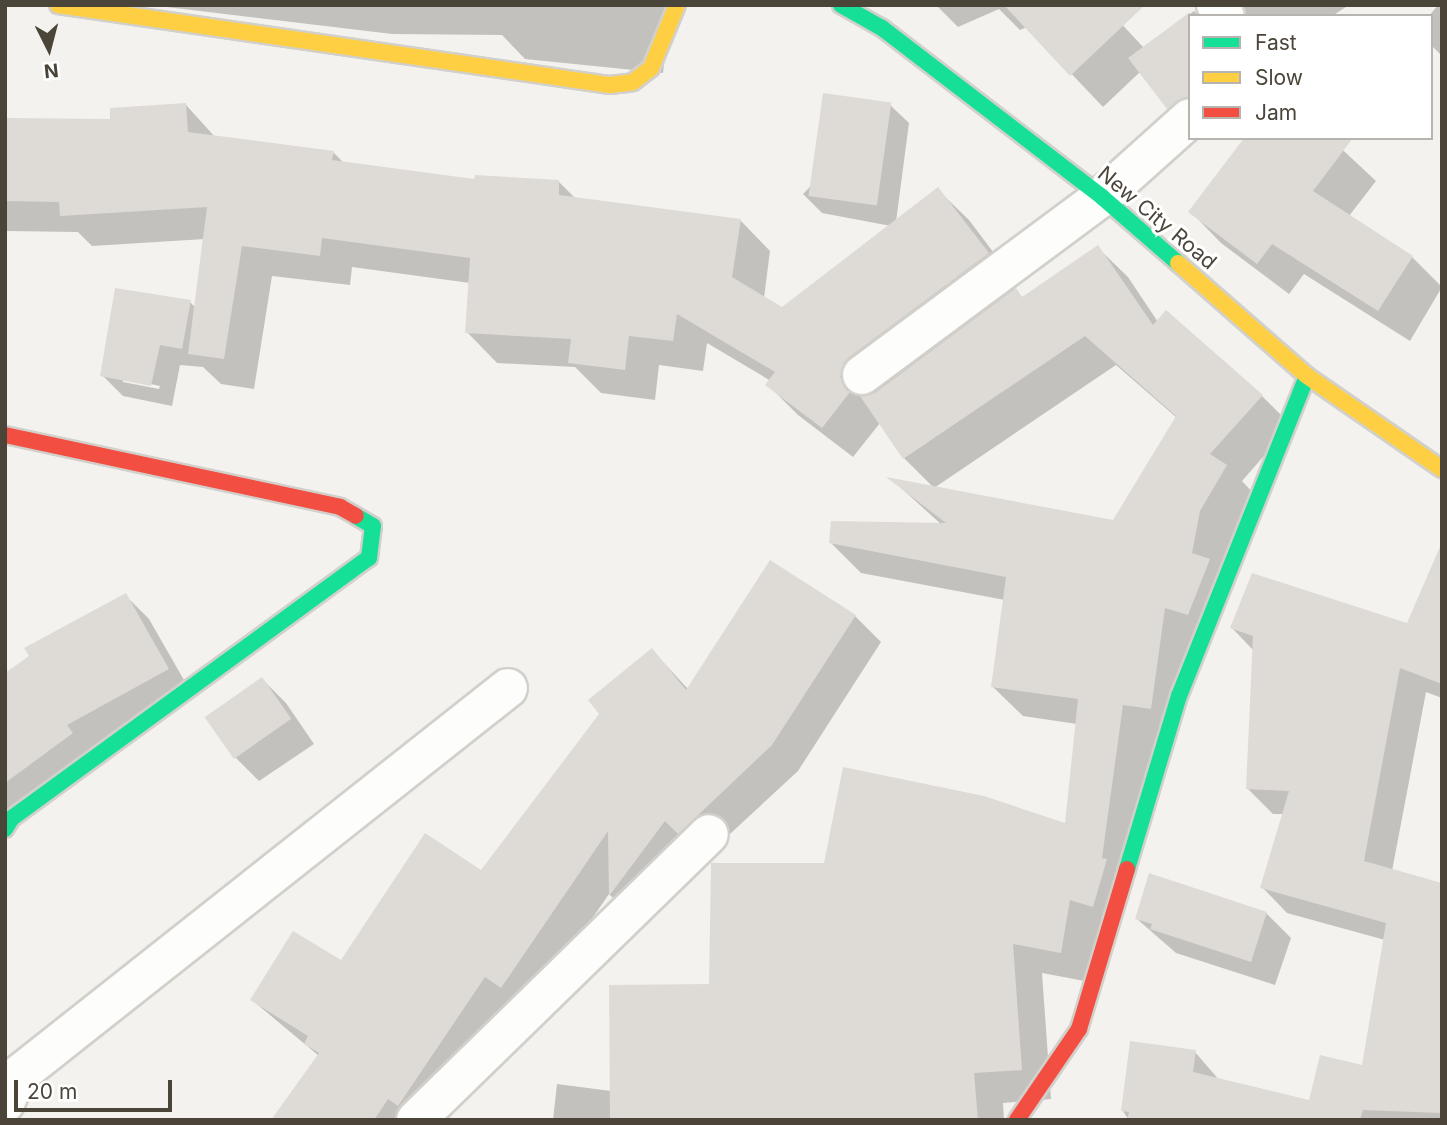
<!DOCTYPE html>
<html>
<head>
<meta charset="utf-8">
<style>
	body { margin:0 }
	#map { position:relative; width:1447px; height:1125px; overflow:hidden; background:#f4f2ee; font-family:Inter,sans-serif }
	div>[style] { position:absolute }
	.shadow>* { inset:0; background:#0003 }
	.building>* { inset:0; background:#dedbd6; transform-origin:0 0 }
	.roads { filter:drop-shadow(2px 0 #d2d0cb) drop-shadow(-2px 0 #d2d0cb) drop-shadow(0 2px #d2d0cb) drop-shadow(0 -2px #d2d0cb) }
	.street>* { height:38px; margin:-19px; padding:0 19px; transform-origin:19px; border-radius:19px; background:#fdfdfc }
	.fast>* { height:16px; margin:-8px; padding:0 8px; transform-origin:8px; border-radius:8px; background:#16e098 }
	.slow>* { height:16px; margin:-8px; padding:0 8px; transform-origin:8px; border-radius:8px; background:#ffcf43 }
	.jam>* { height:16px; margin:-8px; padding:0 8px; transform-origin:8px; border-radius:8px; background:#f24e42 }
	span { translate:-50% -50%; white-space:nowrap; text-align:center; line-height:1.15; -webkit-text-stroke:6px #fff; paint-order:stroke }
	.street-label { font-size:21px; color:#4b4439 }
	.frame { position:absolute; inset:0; border:7px solid #4b4439; pointer-events:none }
	.legend { position:absolute; left:1188px; top:14px; width:245px; height:126px; box-sizing:border-box; background:#fff; border:2px solid #b7b4b0; margin:0; padding:9px 12px; list-style:none; font-size:21px; color:#4b4439 }
	.legend li { display:flex; align-items:center; gap:14px; height:35px }
	.legend b { width:35px; border:2px solid #b7b4b0 }
	.north { position:absolute; left:14px; top:14px; width:70px; height:70px; -webkit-text-stroke:5px #fff; paint-order:stroke; rotate:174deg; font-size:19px; font-weight:700; line-height:28px; text-align:center; color:#4b4439 }
	.north::after { content:''; display:block; margin:auto; width:24px; height:32px; background:#4b4439; clip-path:polygon(50% 0,100% 100%,50% 72%,0 100%) }
	.scale { position:absolute; left:14px; top:1080px; width:158px; height:32px; box-sizing:border-box; border:4px solid #4b4439; border-top:0; padding-left:9px; font-size:21px; line-height:24px; white-space:nowrap; color:#4b4439; -webkit-text-stroke:5px #fff; paint-order:stroke }
</style>
</head>
<body>
<div id="map">
	<div class="shadow">
		<i style="clip-path:polygon(150px 5px,671px 5px,663px 73px,525px 59px,502px 35px,392px 34px)"></i>
		<i style="clip-path:polygon(936px 5px,1104px 5px,1144px 48px,1194px 11px,1199px 16px,1190px 16px,1190px 130px,1140px 72px,1103px 107px,1027px 27px,1020px 30px,999px 9px,958px 27px)"></i>
		<i style="clip-path:polygon(1235px 5px,1349px 5px,1332px 16px,1246px 16px,1245px 8px)"></i>
		<i style="clip-path:polygon(1438px 5px,1442px 5px,1442px 56px,1431px 45px,1429px 16px)"></i>
		<i style="clip-path:polygon(evenodd,186px 105px,216px 138px,333px 152px,344px 163px,476px 181px,559px 182px,576px 199px,740px 220px,770px 251px,764px 298px,783px 309px,891px 226px,822px 213px,803px 194px,890px 105px,909px 123px,896px 222px,938px 190px,969px 220px,1018px 285px,1014px 288px,1023px 298px,1098px 248px,1128px 277px,1158px 322px,1262px 396px,1291px 425px,1242px 481px,1256px 496px,1090px 982px,1042px 973px,1051px 1099px,1003px 1103px,1004px 1120px,553px 1120px,557px 1084px,611px 1091px,825px 865px,1066px 825px,1077px 724px,1023px 716px,993px 687px,1005px 600px,861px 573px,831px 543px,942px 525px,891px 479px,934px 488px,904px 458px,880px 423px,853px 457px,798px 415px,768px 385px,771px 381px,707px 343px,703px 371px,659px 365px,655px 400px,601px 393px,575px 367px,497px 363px,467px 332px,470px 283px,352px 267px,350px 285px,272px 276px,254px 389px,221px 384px,203px 367px,180px 365px,172px 406px,123px 396px,102px 375px,190px 302px,196px 308px,205px 239px,92px 246px,78px 232px,5px 231px,5px 119px,112px 120px,186px 105px,1116px 365px,1177px 418px,1114px 522px,934px 488px,1116px 365px,186px 105px,123px 378px,160px 386px,159px 389px,123px 382px,123px 378px)"></i>
		<i style="clip-path:polygon(1330px 138px,1376px 181px,1349px 216px,1412px 257px,1442px 287px,1410px 341px,1304px 274px,1289px 294px,1221px 243px,1190px 211px)"></i>
		<i style="clip-path:polygon(770px 562px,855px 616px,881px 642px,798px 771px,636px 921px,609px 894px,527px 1013px,432px 1120px,273px 1120px,319px 1056px,252px 1000px,341px 962px,481px 873px,652px 650px,688px 689px)"></i>
		<i style="clip-path:polygon(1442px 591px,1442px 698px,1426px 692px,1392px 871px,1442px 885px,1442px 1120px,1129px 1120px,1122px 1110px,1195px 1052px,1220px 1081px,1310px 1103px,1364px 1068px,1385px 940px,1287px 913px,1262px 887px,1284px 814px,1273px 814px,1247px 788px,1254px 651px,1232px 628px,1408px 625px)"></i>
		<i style="clip-path:polygon(125px 595px,149px 619px,192px 694px,5px 813px,5px 675px)"></i>
		<i style="clip-path:polygon(262px 679px,286px 703px,314px 744px,259px 781px,235px 757px,207px 716px)"></i>
		<i style="clip-path:polygon(1266px 913px,1291px 938px,1275px 985px,1176px 953px,1137px 919px)"></i>
	</div>
	<div class="building">
		<i style="clip-path:polygon(1004px 5px,1145px 5px,1070px 76px)"></i>
		<i style="clip-path:polygon(1190px 12px,1190px 97px,1167px 109px,1128px 58px)"></i>
		<i style="left:823px;top:93px;width:69px;height:104px;rotate:8deg"></i>
		<i style="clip-path:polygon(186px 103px,188px 132px,334px 151px,332px 160px,474px 179px,475px 175px,559px 180px,559px 195px,741px 219px,732px 277px,782px 307px,938px 187px,989px 253px,848px 358px,840px 377px,850px 392px,822px 428px,765px 385px,775px 372px,677px 314px,673px 341px,629px 336px,625px 370px,568px 363px,571px 339px,465px 333px,470px 258px,322px 238px,320px 256px,242px 246px,224px 359px,188px 354px,207px 207px,60px 216px,59px 202px,5px 201px,5px 118px,110px 119px,110px 108px)"></i>
		<i style="clip-path:polygon(1244px 138px,1353px 138px,1313px 191px,1413px 256px,1378px 311px,1272px 244px,1257px 264px,1188px 212px)"></i>
		<i style="clip-path:polygon(1098px 245px,1153px 325px,1166px 310px,1263px 395px,1210px 454px,1227px 465px,1200px 511px,1192px 553px,1210px 559px,1188px 615px,1165px 608px,1151px 709px,1123px 705px,1102px 858px,1107px 859px,1093px 907px,1070px 900px,1061px 953px,1013px 944px,1022px 1070px,974px 1073px,978px 1120px,610px 1120px,609px 985px,709px 984px,711px 863px,824px 863px,843px 767px,984px 796px,1065px 823px,1078px 699px,991px 687px,1006px 577px,829px 543px,831px 521px,946px 523px,886px 477px,1113px 520px,1176px 416px,1085px 336px,903px 459px,860px 396px,875px 393px,1016px 288px,1022px 297px)"></i>
		<i style="clip-path:polygon(115px 288px,191px 300px,182px 349px,160px 345px,151px 386px,100px 376px)"></i>
		<i style="clip-path:polygon(1442px 542px,1442px 684px,1400px 668px,1364px 861px,1442px 883px,1442px 1113px,1363px 1110px,1360px 1120px,1127px 1120px,1129px 1112px,1121px 1111px,1130px 1041px,1196px 1050px,1193px 1072px,1309px 1100px,1320px 1055px,1362px 1065px,1386px 923px,1260px 888px,1289px 791px,1246px 789px,1253px 636px,1230px 628px,1252px 573px,1407px 623px)"></i>
		<i style="clip-path:polygon(770px 560px,856px 615px,772px 745px,678px 834px,665px 821px,609px 896px,608px 831px,501px 988px,485px 977px,398px 1106px,388px 1099px,374px 1120px,271px 1120px,319px 1053px,304px 1044px,308px 1036px,250px 1000px,293px 931px,341px 960px,425px 833px,481px 870px,599px 714px,588px 700px,652px 648px,686px 690px)"></i>
		<i style="clip-path:polygon(126px 593px,169px 669px,67px 725px,73px 733px,5px 783px,5px 673px,29px 656px,24px 648px)"></i>
		<i style="left:262px;top:677px;width:51px;height:70px;rotate:55deg"></i>
		<i style="clip-path:polygon(1149px 873px,1267px 912px,1251px 962px,1150px 929px,1152px 924px,1135px 919px)"></i>
	</div>
	<div class="roads">
		<div class="street">
			<i style="left:1216px;top:5px;width:14px;rotate:51deg"></i>
			<i style="left:862px;top:375px;width:299px;rotate:-36.6deg"></i>
			<i style="left:1102px;top:197px;width:118px;rotate:-41.9deg"></i>
			<i style="left:5px;top:1103px;width:28px;rotate:-67deg"></i>
			<i style="left:16px;top:1077px;width:627px;rotate:-38.33deg"></i>
			<i style="left:416px;top:1120px;width:409px;rotate:-44.3deg"></i>
		</div>
		<div class="fast">
			<i style="left:841px;top:5px;width:47px;rotate:29.3deg"></i>
			<i style="left:882px;top:28px;width:277px;rotate:37.5deg"></i>
			<i style="left:1102px;top:197px;width:101px;rotate:41deg"></i>
			<i style="left:5px;top:829px;width:13px;rotate:-58deg"></i>
			<i style="left:12px;top:818px;width:442px;rotate:-36.1deg"></i>
			<i style="left:369px;top:558px;width:32px;rotate:-83deg"></i>
			<i style="left:373px;top:526px;width:20px;rotate:-150deg"></i>
			<i style="left:1127px;top:869px;width:181px;rotate:-73.3deg"></i>
			<i style="left:1179px;top:696px;width:345px;rotate:-68.2deg"></i>
		</div>
		<div class="slow">
			<i style="left:58px;top:5px;width:558px;rotate:8.25deg"></i>
			<i style="left:610px;top:85px;width:23px;rotate:-7deg"></i>
			<i style="left:633px;top:82px;width:23px;rotate:-38deg"></i>
			<i style="left:651px;top:68px;width:68px;rotate:-67.6deg"></i>
			<i style="left:1178px;top:263px;width:171px;rotate:41.2deg"></i>
			<i style="left:1307px;top:376px;width:164px;rotate:34.6deg"></i>
		</div>
		<div class="jam">
			<i style="left:5px;top:435px;width:343px;rotate:12.1deg"></i>
			<i style="left:340px;top:507px;width:18px;rotate:29deg"></i>
			<i style="left:1017px;top:1120px;width:110px;rotate:-55.7deg"></i>
			<i style="left:1079px;top:1029px;width:167px;rotate:-73.3deg"></i>
		</div>
	</div>
	<div class="street-label">
		<span style="left:1157px;top:218px;rotate:40deg">New City Road</span>
	</div>
	<div class="frame"></div>
	<ul class="legend">
	<li><b style="height:9px;background:#16e098"></b>Fast</li>
	<li><b style="height:9px;background:#ffcf43"></b>Slow</li>
	<li><b style="height:9px;background:#f24e42"></b>Jam</li>
	</ul>
	<div class="north">N</div>
	<div class="scale">20 m</div>
</div>
</body>
</html>
